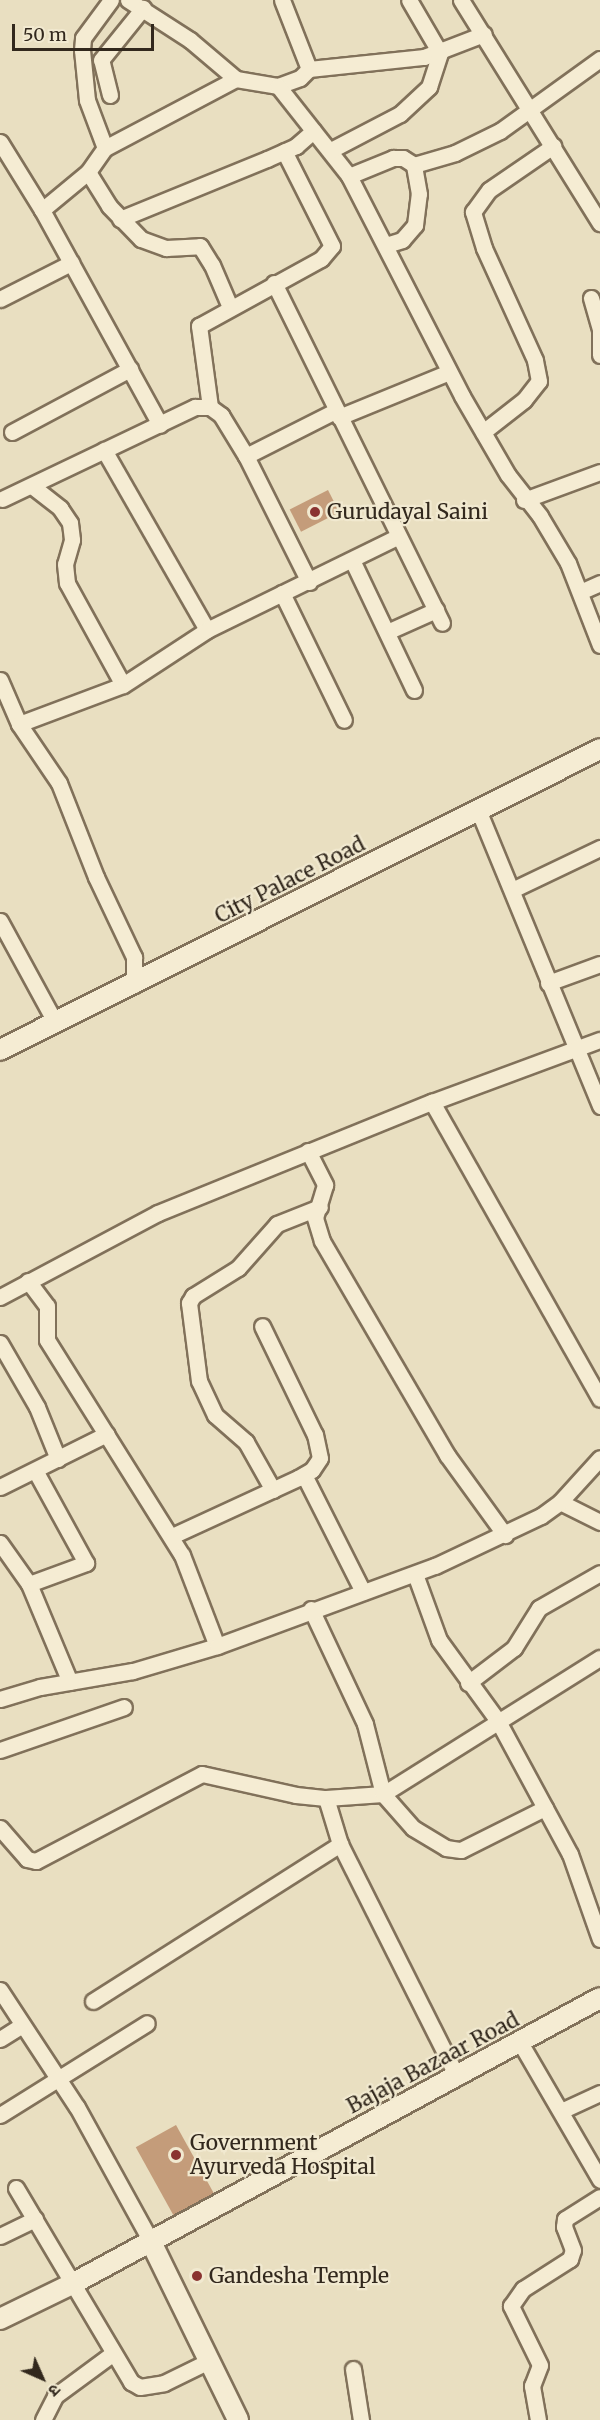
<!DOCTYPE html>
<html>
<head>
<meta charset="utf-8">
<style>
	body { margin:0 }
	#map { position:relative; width:600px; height:2420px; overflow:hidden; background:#e9dfc1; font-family:Merriweather,"Noto Sans Devanagari",serif }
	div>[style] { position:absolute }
	.building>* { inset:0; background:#c49c7a; transform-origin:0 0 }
	.roads { filter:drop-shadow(2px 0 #81715a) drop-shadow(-2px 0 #81715a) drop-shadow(0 2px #81715a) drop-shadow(0 -2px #81715a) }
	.minor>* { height:15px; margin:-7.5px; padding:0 7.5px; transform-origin:7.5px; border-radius:7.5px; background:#f5ecd3 }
	.tertiary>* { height:20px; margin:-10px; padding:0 10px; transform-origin:10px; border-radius:10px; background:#f5ecd3 }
	.dots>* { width:16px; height:16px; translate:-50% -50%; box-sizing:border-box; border:3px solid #f1e9d0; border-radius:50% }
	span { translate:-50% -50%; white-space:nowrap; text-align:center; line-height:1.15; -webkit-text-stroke:4.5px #f1e9d0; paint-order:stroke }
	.poi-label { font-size:21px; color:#32281d }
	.left { translate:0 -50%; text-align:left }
	.street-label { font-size:21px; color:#32281d }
	.north { position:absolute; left:12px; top:2348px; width:60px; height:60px; -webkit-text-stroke:4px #f1e9d0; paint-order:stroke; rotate:135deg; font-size:16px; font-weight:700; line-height:24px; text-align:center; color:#32281d }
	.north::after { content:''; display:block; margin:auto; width:21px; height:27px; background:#32281d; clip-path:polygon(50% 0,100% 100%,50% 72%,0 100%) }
	.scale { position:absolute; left:12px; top:24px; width:142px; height:27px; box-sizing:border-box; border:3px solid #32281d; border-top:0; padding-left:8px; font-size:18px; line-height:21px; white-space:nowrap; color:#32281d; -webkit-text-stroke:4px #f1e9d0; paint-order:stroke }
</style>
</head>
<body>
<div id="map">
	<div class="building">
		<i style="left:328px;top:490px;width:25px;height:43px;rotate:63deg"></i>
		<i style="left:176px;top:2125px;width:80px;height:46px;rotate:61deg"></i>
	</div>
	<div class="roads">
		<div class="minor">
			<i style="left:128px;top:0;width:74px;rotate:32.8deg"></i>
			<i style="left:190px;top:40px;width:60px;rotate:40.3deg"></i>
			<i style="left:236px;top:79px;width:43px;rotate:9.5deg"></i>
			<i style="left:278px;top:86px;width:23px;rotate:-20deg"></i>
			<i style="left:300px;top:78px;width:13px;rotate:-45deg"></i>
			<i style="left:309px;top:69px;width:74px;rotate:-111.4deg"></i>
			<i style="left:461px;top:0;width:263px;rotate:58.1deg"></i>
			<i style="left:309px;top:69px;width:116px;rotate:-6deg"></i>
			<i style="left:424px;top:57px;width:64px;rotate:-21deg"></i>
			<i style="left:278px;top:86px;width:115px;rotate:51.7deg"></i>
			<i style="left:349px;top:176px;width:247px;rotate:62.8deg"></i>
			<i style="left:462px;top:396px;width:91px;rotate:59.8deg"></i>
			<i style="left:508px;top:475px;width:52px;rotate:52deg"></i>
			<i style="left:540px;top:516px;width:55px;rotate:59.2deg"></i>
			<i style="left:568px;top:563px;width:88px;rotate:68.7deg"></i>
			<i style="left:110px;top:95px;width:36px;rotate:-104deg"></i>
			<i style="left:101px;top:60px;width:67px;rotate:-51.1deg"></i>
			<i style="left:0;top:142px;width:80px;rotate:58.3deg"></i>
			<i style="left:42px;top:210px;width:245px;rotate:61.2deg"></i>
			<i style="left:105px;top:148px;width:51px;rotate:-110.6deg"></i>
			<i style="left:87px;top:100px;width:50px;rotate:-95.7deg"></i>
			<i style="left:82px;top:50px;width:12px;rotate:-85deg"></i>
			<i style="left:83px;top:38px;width:47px;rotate:-53.6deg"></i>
			<i style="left:331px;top:150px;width:78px;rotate:-27.6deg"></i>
			<i style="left:400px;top:114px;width:40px;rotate:-43deg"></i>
			<i style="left:429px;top:87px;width:36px;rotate:-72deg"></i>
			<i style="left:440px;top:53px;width:61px;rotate:-120.3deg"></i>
			<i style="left:88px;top:172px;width:40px;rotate:58deg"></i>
			<i style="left:109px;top:206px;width:46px;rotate:45.9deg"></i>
			<i style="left:141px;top:239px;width:27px;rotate:20deg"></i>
			<i style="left:166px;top:248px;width:34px;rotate:-3deg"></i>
			<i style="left:200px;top:246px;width:22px;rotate:58deg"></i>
			<i style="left:212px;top:265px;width:46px;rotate:66.8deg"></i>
			<i style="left:349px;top:176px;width:48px;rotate:-22.2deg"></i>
			<i style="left:393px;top:158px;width:10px"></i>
			<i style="left:403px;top:158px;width:13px;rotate:32deg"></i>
			<i style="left:414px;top:165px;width:43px;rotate:-16.3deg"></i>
			<i style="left:455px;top:153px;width:50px;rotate:-26.1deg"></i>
			<i style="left:500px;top:131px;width:123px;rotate:-35.8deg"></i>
			<i style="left:42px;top:210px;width:60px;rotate:-39.6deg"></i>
			<i style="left:88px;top:172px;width:29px;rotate:-55deg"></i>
			<i style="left:105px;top:148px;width:148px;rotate:-27.8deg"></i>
			<i style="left:120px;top:219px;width:159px;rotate:-22.2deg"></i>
			<i style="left:267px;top:159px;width:32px;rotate:-24deg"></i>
			<i style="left:296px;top:146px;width:23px;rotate:-41deg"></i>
			<i style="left:386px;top:245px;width:17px;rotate:-17deg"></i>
			<i style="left:402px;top:240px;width:20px;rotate:-49deg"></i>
			<i style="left:415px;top:225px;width:31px;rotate:-83deg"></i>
			<i style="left:419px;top:194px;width:29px;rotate:-100deg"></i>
			<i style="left:274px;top:283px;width:379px;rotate:63.7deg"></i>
			<i style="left:591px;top:298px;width:32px;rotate:74deg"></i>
			<i style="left:0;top:299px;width:80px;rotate:-26.9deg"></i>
			<i style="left:600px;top:330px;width:25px;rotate:90deg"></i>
			<i style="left:210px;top:407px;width:82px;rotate:-97.7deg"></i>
			<i style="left:199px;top:326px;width:139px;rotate:-28.8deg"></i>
			<i style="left:321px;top:259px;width:17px;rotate:-50deg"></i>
			<i style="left:332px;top:246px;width:106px;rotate:-116.8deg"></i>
			<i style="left:339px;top:417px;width:119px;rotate:-22.2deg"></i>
			<i style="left:12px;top:432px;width:134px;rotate:-28.1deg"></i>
			<i style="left:483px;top:432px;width:52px;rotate:-38deg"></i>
			<i style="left:524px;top:400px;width:24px;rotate:-52deg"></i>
			<i style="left:539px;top:381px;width:21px;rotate:-101deg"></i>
			<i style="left:535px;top:360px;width:123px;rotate:-114.5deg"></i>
			<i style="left:484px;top:248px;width:38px;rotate:-107deg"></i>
			<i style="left:473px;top:212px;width:27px;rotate:-54deg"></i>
			<i style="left:489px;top:190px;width:78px;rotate:-34.5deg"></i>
			<i style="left:104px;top:450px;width:207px;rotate:60.2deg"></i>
			<i style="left:246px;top:456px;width:100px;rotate:-26.8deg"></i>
			<i style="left:32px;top:486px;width:36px;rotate:38deg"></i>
			<i style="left:60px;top:508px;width:18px;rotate:56deg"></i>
			<i style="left:70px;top:523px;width:17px;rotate:83deg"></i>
			<i style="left:72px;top:540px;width:25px;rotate:106deg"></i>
			<i style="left:65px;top:564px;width:19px;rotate:84deg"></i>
			<i style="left:67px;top:583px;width:116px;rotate:61.2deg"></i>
			<i style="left:2px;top:499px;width:214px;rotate:-25.5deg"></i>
			<i style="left:195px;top:407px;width:15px"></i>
			<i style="left:210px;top:407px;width:14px;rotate:36deg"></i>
			<i style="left:221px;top:415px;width:48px;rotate:58.6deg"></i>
			<i style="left:246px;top:456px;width:141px;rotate:63.4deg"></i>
			<i style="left:524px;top:500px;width:81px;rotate:-20.2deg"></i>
			<i style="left:352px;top:560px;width:144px;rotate:64.5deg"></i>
			<i style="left:580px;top:592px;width:22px;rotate:-24deg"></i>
			<i style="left:282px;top:593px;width:141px;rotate:64deg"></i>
			<i style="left:387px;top:632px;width:54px;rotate:-24.2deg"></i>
			<i style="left:0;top:680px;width:48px;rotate:66.6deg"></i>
			<i style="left:19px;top:724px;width:71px;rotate:55.9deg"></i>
			<i style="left:59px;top:783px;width:101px;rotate:68.5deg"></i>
			<i style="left:96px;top:877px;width:89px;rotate:64.6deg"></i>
			<i style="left:134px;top:957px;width:28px;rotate:90deg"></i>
			<i style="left:19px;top:724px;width:111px;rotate:-20.6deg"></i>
			<i style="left:123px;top:685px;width:100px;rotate:-33.2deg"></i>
			<i style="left:207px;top:630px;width:212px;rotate:-26.1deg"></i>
			<i style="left:479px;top:812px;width:318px;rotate:67.6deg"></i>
			<i style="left:512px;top:890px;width:98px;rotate:-25.5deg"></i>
			<i style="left:0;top:921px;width:115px;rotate:61.4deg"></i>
			<i style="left:548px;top:983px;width:55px;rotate:-20.1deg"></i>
			<i style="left:432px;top:1102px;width:341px;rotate:60.5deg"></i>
			<i style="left:308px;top:1151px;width:38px;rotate:63deg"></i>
			<i style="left:325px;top:1185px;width:34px;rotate:107deg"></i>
			<i style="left:315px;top:1218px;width:24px;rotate:73deg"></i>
			<i style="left:322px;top:1241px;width:248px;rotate:59.7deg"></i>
			<i style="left:447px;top:1455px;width:99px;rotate:54.1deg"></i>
			<i style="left:28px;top:1281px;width:31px;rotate:53deg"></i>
			<i style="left:47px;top:1306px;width:34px;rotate:90deg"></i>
			<i style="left:47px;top:1340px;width:254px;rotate:57.9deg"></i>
			<i style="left:182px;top:1555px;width:97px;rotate:69deg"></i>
			<i style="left:0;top:1297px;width:179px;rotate:-28deg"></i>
			<i style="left:158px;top:1213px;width:296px;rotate:-22.1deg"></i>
			<i style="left:432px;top:1102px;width:179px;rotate:-20.3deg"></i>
			<i style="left:0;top:1343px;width:74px;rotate:60deg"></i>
			<i style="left:37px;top:1407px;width:56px;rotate:68deg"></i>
			<i style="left:304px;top:1475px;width:131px;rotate:63.2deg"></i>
			<i style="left:0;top:1487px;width:119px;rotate:-26.4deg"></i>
			<i style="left:273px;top:1490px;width:55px;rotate:-119.4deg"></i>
			<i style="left:246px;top:1442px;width:41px;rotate:-138.9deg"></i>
			<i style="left:215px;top:1415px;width:38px;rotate:-115deg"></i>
			<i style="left:199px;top:1381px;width:79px;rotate:-97.3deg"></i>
			<i style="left:189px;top:1303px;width:8px;rotate:-60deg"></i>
			<i style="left:193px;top:1296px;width:53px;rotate:-31.9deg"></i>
			<i style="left:238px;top:1268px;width:59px;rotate:-48.4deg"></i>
			<i style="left:277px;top:1224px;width:46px;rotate:-21.6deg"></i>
			<i style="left:560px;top:1502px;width:45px;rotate:26.6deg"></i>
			<i style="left:172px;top:1536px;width:139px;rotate:-24.7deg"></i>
			<i style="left:298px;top:1478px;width:16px;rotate:-30deg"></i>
			<i style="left:312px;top:1470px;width:14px;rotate:-56deg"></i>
			<i style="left:320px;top:1458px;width:24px;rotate:-102deg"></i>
			<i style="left:315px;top:1435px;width:121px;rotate:-115.9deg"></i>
			<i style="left:0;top:1543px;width:50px;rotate:54.7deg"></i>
			<i style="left:29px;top:1584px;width:106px;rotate:67.3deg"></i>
			<i style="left:415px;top:1574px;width:70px;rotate:70deg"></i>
			<i style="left:439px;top:1640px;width:100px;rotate:53.9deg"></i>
			<i style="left:498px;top:1721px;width:151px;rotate:61.6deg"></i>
			<i style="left:570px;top:1854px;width:90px;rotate:70.6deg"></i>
			<i style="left:29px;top:1584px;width:61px;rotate:-20.2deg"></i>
			<i style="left:86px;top:1563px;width:104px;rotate:-118.8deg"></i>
			<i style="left:311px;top:1609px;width:127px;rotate:64.8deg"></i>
			<i style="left:365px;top:1724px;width:72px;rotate:75.6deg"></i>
			<i style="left:383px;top:1794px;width:45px;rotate:48.6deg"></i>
			<i style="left:413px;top:1828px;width:39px;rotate:31deg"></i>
			<i style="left:446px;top:1848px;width:15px;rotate:8deg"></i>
			<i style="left:461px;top:1850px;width:94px;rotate:-26.6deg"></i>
			<i style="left:468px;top:1683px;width:58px;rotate:-37.3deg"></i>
			<i style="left:514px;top:1648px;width:47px;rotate:-58deg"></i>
			<i style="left:539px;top:1608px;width:70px;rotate:-29.8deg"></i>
			<i style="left:0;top:1699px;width:42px;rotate:-16.7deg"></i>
			<i style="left:40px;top:1687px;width:94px;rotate:-9.8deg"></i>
			<i style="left:133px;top:1671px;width:88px;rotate:-16.6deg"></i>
			<i style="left:217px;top:1646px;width:232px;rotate:-20.2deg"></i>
			<i style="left:435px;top:1566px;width:117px;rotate:-25.3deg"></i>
			<i style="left:541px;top:1516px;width:24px;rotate:-36deg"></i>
			<i style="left:560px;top:1502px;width:59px;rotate:-47.7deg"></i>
			<i style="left:0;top:1750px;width:131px;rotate:-19.1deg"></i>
			<i style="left:326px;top:1798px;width:48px;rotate:73.1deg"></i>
			<i style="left:340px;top:1844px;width:261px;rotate:63.3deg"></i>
			<i style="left:0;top:1828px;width:41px;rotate:48.9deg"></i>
			<i style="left:27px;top:1859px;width:9px;rotate:13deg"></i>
			<i style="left:36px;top:1861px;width:187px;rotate:-27.7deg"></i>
			<i style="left:202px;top:1774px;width:96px;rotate:12.6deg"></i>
			<i style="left:296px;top:1795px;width:30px;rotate:6deg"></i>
			<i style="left:326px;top:1798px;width:57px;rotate:-4deg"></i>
			<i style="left:383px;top:1794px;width:256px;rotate:-32.1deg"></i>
			<i style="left:0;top:1990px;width:140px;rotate:56.7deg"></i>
			<i style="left:77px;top:2107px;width:152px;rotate:61.2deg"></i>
			<i style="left:93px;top:2001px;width:293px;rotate:-32.4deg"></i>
			<i style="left:0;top:2039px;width:26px;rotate:-32deg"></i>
			<i style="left:521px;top:2044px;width:157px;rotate:59.8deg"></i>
			<i style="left:561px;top:2111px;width:43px;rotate:-24.8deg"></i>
			<i style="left:0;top:2115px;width:173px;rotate:-32deg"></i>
			<i style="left:16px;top:2188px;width:226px;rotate:59.3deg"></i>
			<i style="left:131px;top:2382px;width:10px;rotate:29deg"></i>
			<i style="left:140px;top:2387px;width:24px;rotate:-9deg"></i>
			<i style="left:164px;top:2383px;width:50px;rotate:-26.1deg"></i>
			<i style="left:0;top:2236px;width:39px;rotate:-26deg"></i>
			<i style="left:353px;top:2369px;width:52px;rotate:81.1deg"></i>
			<i style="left:43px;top:2420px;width:27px;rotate:-63deg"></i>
			<i style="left:55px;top:2396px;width:71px;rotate:-36.4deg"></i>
			<i style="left:538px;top:2420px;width:35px;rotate:-100deg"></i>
			<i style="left:532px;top:2386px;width:22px;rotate:-69deg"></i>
			<i style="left:540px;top:2365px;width:66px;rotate:-116.2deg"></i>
			<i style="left:511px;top:2306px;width:21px;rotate:-55deg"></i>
			<i style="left:523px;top:2289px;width:56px;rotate:-32.6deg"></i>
			<i style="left:570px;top:2259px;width:9px;rotate:-72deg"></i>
			<i style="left:573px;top:2250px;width:25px;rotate:-111deg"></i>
			<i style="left:564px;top:2227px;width:8px;rotate:-83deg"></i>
			<i style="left:565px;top:2219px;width:41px;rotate:-32.2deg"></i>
		</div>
		<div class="tertiary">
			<i style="left:0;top:1050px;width:671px;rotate:-26.64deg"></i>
			<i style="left:150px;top:2240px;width:200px;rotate:63.9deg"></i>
			<i style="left:0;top:2319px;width:80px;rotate:-25.9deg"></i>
			<i style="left:72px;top:2284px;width:600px;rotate:-28.44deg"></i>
		</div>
	</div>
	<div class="dots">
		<i style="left:315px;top:512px;background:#8a3330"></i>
		<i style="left:176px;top:2155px;background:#8a3330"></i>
		<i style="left:197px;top:2276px;background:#8a3330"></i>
	</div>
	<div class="poi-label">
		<span class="left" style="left:327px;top:512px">Gurudayal Saini</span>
		<span class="left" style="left:190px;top:2155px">Government<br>Ayurveda Hospital</span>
		<span class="left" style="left:209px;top:2276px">Gandesha Temple</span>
	</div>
	<div class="street-label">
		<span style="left:290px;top:880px;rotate:-27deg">City Palace Road</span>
		<span style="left:433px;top:2063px;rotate:-28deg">Bajaja Bazaar Road</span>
	</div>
	<div class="north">उ</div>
	<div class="scale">50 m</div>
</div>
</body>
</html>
